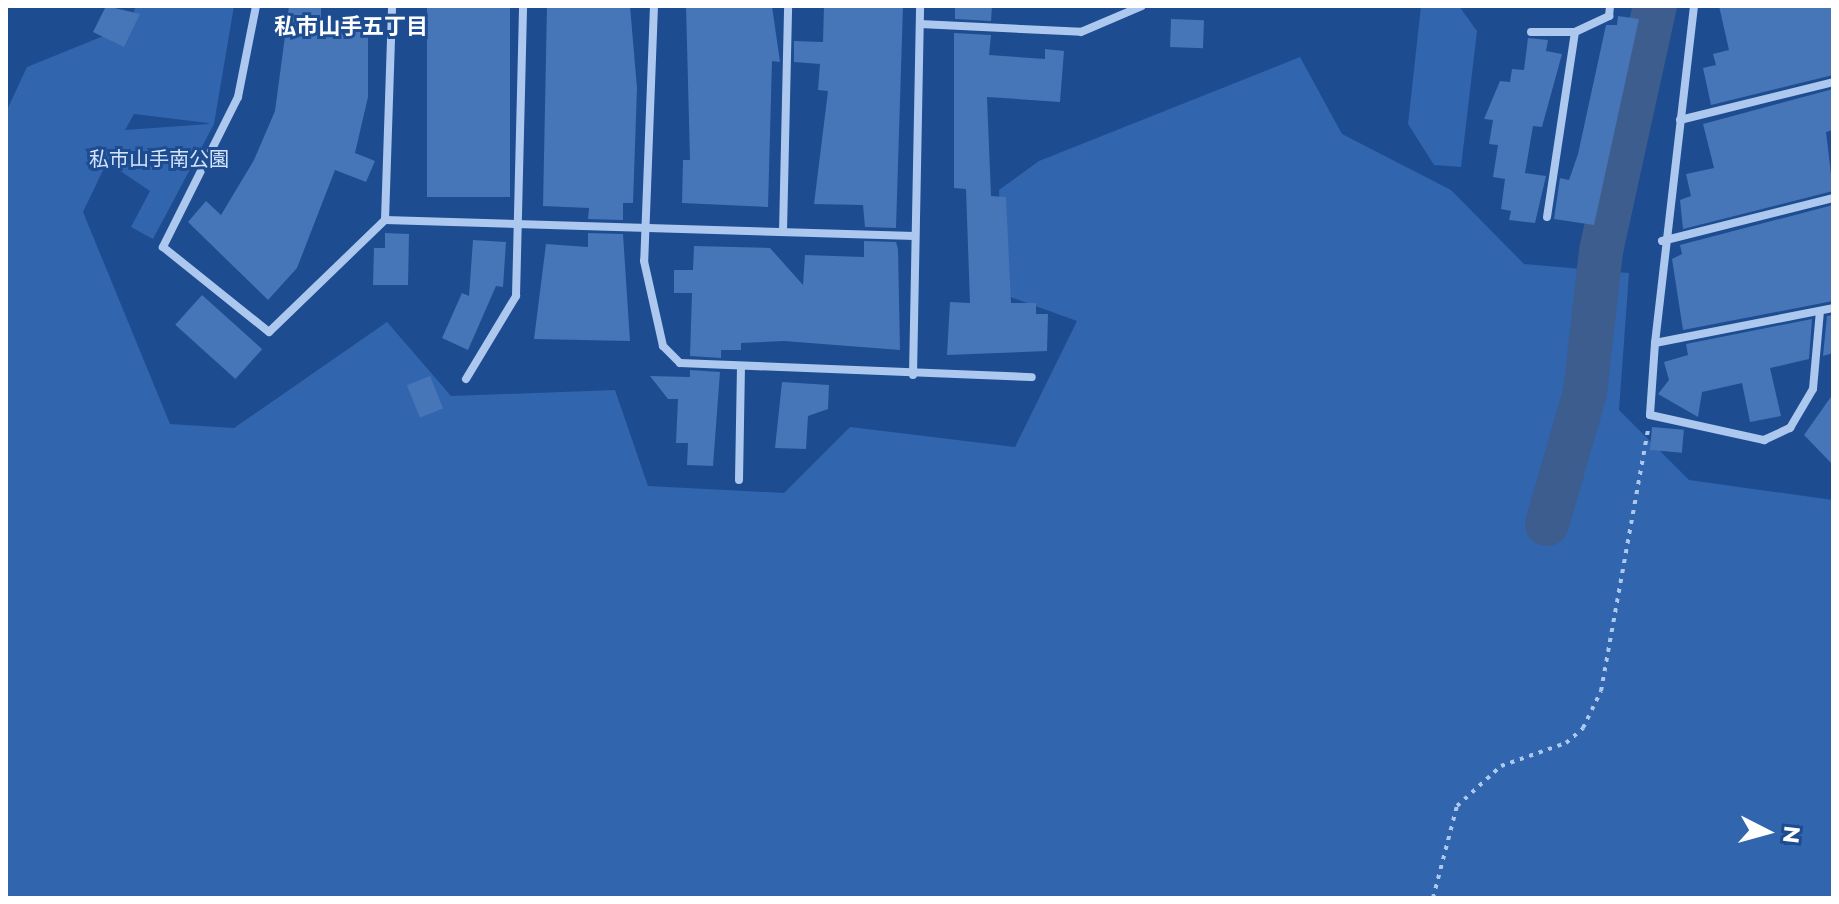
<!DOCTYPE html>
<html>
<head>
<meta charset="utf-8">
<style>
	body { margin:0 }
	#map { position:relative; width:1839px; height:904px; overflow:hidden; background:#1d4c90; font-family:Montserrat,"Noto Sans JP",sans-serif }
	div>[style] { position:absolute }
	.green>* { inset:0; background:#3165ae }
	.river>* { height:44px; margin:-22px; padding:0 22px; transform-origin:22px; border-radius:22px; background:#3c5d8e }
	.building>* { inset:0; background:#4675b8; transform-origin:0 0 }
	.path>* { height:4px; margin-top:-2px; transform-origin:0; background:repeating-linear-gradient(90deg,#adc8ee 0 4px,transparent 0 10px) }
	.minor>* { height:8px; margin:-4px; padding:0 4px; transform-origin:4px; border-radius:4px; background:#adc8ee }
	span { translate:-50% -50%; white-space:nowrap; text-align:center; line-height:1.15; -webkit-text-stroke:6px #1d4c90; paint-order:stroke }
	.park-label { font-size:20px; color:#d3e3fa }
	.neighbourhood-label { font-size:22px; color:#fff; font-weight:700 }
	.frame { position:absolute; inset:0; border:8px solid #fff; pointer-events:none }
	.north { position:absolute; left:1727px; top:792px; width:80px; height:80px; -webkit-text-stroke:6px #1d4c90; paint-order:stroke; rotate:96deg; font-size:22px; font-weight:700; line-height:32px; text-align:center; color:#fff }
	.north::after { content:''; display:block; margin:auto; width:28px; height:36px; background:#fff; clip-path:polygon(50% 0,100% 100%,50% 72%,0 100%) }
</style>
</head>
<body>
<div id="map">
	<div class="green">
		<i style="clip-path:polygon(evenodd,136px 6px,234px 6px,214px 124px,153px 239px,131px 227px,150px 191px,107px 162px,83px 212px,170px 424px,234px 428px,387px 322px,451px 396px,615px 390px,648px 486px,784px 493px,850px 427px,1015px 447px,1077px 321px,1002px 294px,999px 190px,1039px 161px,1300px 57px,1342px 134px,1451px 190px,1524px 264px,1629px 273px,1619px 410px,1689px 480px,1833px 500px,1833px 898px,6px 898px,6px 112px,27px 67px,128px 26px,136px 6px,134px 114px,208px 123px,209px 124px,125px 130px,134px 114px)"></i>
		<i style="clip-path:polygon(1421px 6px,1459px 6px,1477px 31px,1461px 167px,1434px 165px,1408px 124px)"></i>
	</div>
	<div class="river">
		<i style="left:1547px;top:524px;width:137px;rotate:-73.9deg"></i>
		<i style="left:1585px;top:392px;width:142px;rotate:-83.5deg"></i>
		<i style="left:1601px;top:251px;width:251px;rotate:-77.6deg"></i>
	</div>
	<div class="building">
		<i style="clip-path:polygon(106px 6px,140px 14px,124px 47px,93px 32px)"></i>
		<i style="clip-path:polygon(289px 6px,321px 6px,321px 24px,368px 27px,368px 97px,355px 153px,375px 161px,366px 182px,335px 170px,297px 268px,268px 300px,188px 222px,206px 201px,221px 215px,254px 160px,275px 111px)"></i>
		<i style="left:427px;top:6px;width:83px;height:191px"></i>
		<i style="clip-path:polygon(547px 6px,630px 6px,637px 88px,633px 203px,623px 203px,623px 220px,588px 219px,589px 208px,543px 206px)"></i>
		<i style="clip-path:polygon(686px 6px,772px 6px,780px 62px,772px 61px,768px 207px,682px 203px,683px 160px,690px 160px)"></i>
		<i style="clip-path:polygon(824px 6px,903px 6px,896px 228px,865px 227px,863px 205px,814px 204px,828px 91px,818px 90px,820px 64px,794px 62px,794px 41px,823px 42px)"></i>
		<i style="clip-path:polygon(955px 6px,992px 6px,991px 21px,955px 19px)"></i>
		<i style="clip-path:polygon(1719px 6px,1833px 6px,1833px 75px,1711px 105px,1703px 68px,1716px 65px,1713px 54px,1729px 50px)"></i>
		<i style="clip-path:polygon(1618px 16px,1639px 19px,1594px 225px,1554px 219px,1560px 178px,1569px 180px,1578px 154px,1606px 25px,1617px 25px)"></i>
		<i style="left:1171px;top:19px;width:33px;height:28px;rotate:2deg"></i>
		<i style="clip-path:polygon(954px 33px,991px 35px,989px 55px,1045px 59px,1045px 49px,1064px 51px,1060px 102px,987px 97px,991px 196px,1006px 197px,1011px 303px,1036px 303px,1036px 314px,1048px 314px,1047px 351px,947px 355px,950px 302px,970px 303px,966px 189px,954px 188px)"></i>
		<i style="clip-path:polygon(1528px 38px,1548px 40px,1546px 51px,1562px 54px,1542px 127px,1533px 126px,1525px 173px,1546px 176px,1535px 223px,1509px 220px,1511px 211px,1501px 209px,1505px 179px,1493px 177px,1498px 145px,1489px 144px,1493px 120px,1484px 119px,1500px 81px,1510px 82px,1512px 69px,1524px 70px)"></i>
		<i style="clip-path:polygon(1833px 89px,1833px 130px,1826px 132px,1833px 191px,1683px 229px,1680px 200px,1691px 196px,1686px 174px,1714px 168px,1703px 124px)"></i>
		<i style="clip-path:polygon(1833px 205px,1833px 301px,1683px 330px,1672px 259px,1682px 254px,1680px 245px)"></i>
		<i style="clip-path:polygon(385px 233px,409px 234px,408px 285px,373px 285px,374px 248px,385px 248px)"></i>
		<i style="clip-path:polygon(588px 233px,623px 234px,630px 341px,534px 339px,546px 244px,588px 247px)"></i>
		<i style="clip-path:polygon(473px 240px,506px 242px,503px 287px,496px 286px,468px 350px,442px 338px,462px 293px,469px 296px)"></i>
		<i style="clip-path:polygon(864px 241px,896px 242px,898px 249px,900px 350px,784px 341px,741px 343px,741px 350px,721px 350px,721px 358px,690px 356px,692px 293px,674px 293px,674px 270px,693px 270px,694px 246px,770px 248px,803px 285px,805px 255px,864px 257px)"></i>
		<i style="left:202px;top:295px;width:81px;height:40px;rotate:42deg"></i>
		<i style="clip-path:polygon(1833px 315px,1833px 353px,1823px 356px,1827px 316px)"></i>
		<i style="clip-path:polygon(1812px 319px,1809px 359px,1770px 368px,1781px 416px,1750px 422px,1742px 383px,1702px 392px,1698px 417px,1658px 394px,1669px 380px,1664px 362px,1688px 355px,1686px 344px)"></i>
		<i style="clip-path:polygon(690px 370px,720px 372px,713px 466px,687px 465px,688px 443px,676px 443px,678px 399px,668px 399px,650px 376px,690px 377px)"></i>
		<i style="left:430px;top:376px;width:35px;height:25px;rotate:68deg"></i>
		<i style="clip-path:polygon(782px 382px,829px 385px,828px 409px,808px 416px,806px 449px,775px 448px)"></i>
		<i style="clip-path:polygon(1833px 394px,1833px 465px,1804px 435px)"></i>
		<i style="left:1652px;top:427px;width:32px;height:23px;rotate:5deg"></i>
	</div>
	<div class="path">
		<i style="left:1433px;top:898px;width:95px;rotate:-75.4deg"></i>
		<i style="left:1457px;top:806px;width:59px;rotate:-42.3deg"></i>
		<i style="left:1501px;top:766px;width:69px;rotate:-19.5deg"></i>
		<i style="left:1566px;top:743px;width:23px;rotate:-41deg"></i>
		<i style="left:1583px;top:728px;width:41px;rotate:-64.1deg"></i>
		<i style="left:1601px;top:691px;width:265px;rotate:-79.8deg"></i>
	</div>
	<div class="minor">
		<i style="left:256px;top:6px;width:93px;rotate:101.2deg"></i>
		<i style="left:238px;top:97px;width:168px;rotate:116.6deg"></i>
		<i style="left:163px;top:247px;width:136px;rotate:38.7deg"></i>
		<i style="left:269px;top:332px;width:161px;rotate:-44deg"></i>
		<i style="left:385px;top:220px;width:214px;rotate:-88.1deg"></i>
		<i style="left:654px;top:6px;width:255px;rotate:92.2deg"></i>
		<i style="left:644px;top:261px;width:87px;rotate:77.4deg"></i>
		<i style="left:663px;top:346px;width:24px;rotate:45deg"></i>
		<i style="left:680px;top:363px;width:352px;rotate:2.3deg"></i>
		<i style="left:1694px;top:6px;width:339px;rotate:96.6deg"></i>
		<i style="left:1655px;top:343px;width:181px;rotate:-11.1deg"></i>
		<i style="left:920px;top:24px;width:161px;rotate:2.8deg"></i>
		<i style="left:1081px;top:32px;width:66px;rotate:-23.1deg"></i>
		<i style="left:1531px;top:32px;width:44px"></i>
		<i style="left:1680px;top:120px;width:158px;rotate:-13.9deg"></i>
		<i style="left:1547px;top:217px;width:187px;rotate:-81.4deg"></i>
		<i style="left:1575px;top:32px;width:38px;rotate:-25deg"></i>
		<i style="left:1609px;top:16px;width:10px;rotate:-84deg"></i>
		<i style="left:385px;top:220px;width:530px;rotate:1.73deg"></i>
		<i style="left:783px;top:232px;width:226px;rotate:-88.7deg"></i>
		<i style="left:1662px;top:241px;width:176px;rotate:-14.1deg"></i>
		<i style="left:1655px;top:343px;width:72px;rotate:94deg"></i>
		<i style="left:1650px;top:415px;width:117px;rotate:12.4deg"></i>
		<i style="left:1764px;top:440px;width:29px;rotate:-25deg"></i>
		<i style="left:1790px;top:428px;width:45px;rotate:-59.5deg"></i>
		<i style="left:1813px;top:389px;width:78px;rotate:-84.9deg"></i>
		<i style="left:913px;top:375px;width:369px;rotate:-88.9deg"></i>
		<i style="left:466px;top:379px;width:97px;rotate:-58.9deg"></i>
		<i style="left:516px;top:296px;width:290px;rotate:-88.6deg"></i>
		<i style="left:739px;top:480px;width:110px;rotate:-89deg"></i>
	</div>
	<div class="park-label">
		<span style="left:159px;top:159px">私市山手南公園</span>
	</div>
	<div class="neighbourhood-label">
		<span style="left:351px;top:27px">私市山手五丁目</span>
	</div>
	<div class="frame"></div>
	<div class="north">N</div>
</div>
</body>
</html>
